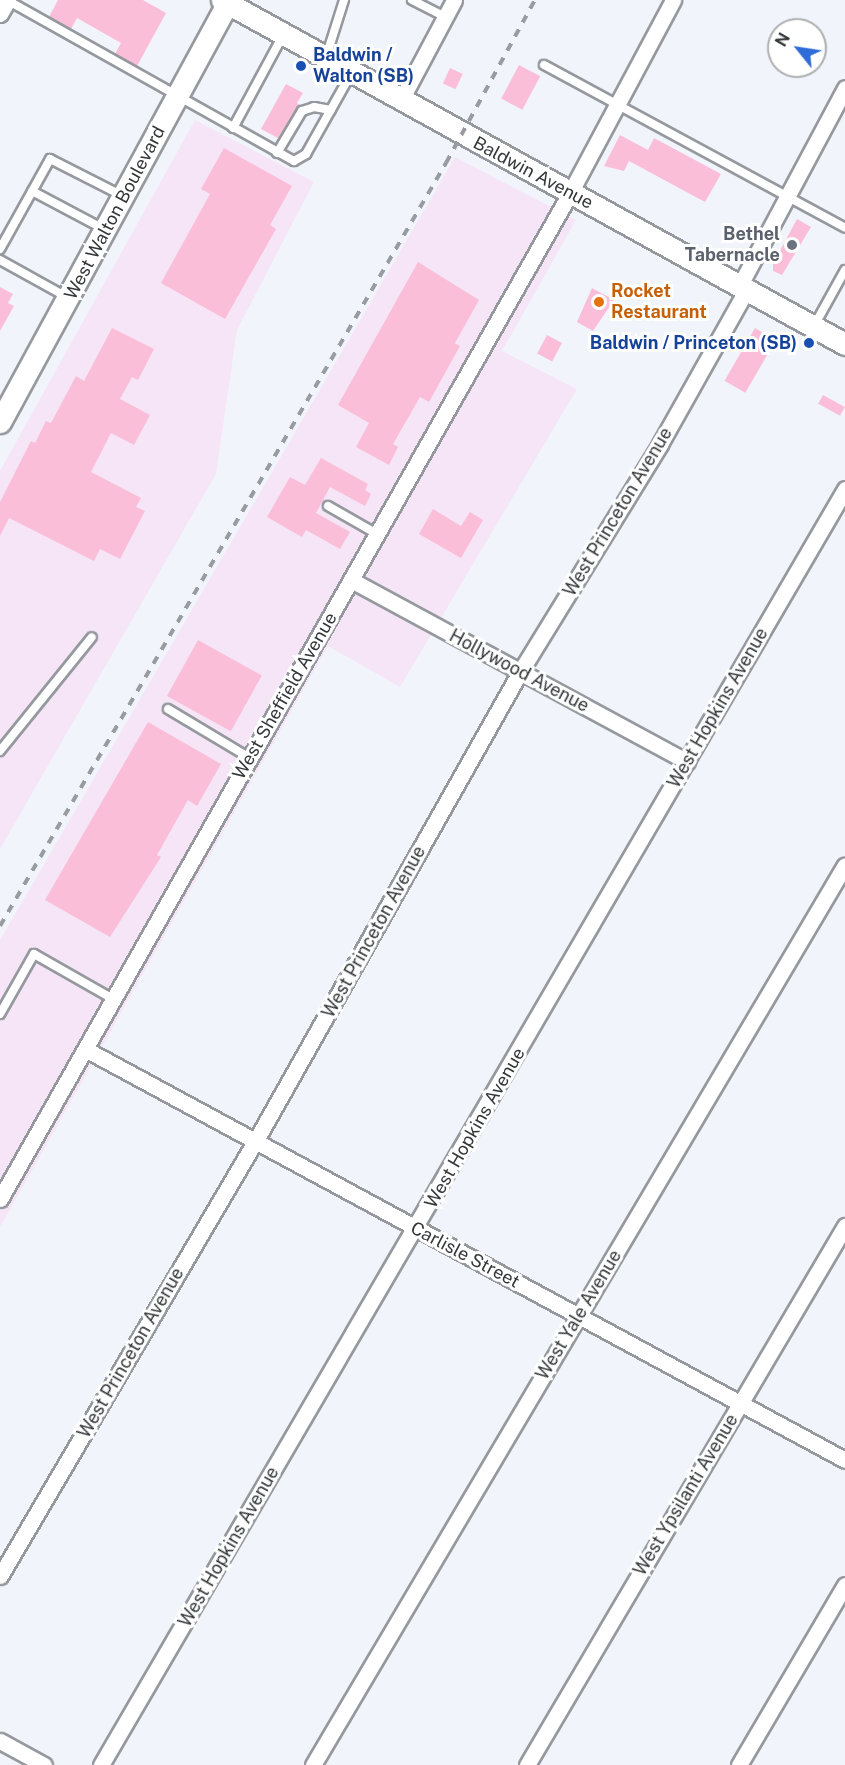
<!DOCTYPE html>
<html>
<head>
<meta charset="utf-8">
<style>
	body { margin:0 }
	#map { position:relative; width:845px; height:1765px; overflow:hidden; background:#f1f5fb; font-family:"Public Sans",sans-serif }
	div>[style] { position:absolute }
	.industrial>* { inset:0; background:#f5e5f7 }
	.building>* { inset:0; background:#fabed9; transform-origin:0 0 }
	.roads { filter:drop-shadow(2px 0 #95999e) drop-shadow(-2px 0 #95999e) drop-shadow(0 2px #95999e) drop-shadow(0 -2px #95999e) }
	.service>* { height:8px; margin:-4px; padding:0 4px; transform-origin:4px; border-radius:4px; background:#fff }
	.minor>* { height:15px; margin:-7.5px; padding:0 7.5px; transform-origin:7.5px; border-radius:7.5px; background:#fff }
	.secondary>* { height:21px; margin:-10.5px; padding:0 10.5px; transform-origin:10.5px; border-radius:10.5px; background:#fff }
	.rail>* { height:4px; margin-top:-2px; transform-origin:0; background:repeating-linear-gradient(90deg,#989ba0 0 8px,transparent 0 16px) }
	.dots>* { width:16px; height:16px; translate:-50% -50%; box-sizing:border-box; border:3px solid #fff; border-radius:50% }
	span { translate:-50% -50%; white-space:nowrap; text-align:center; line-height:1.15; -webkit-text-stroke:6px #fff; paint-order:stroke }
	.transit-label { font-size:18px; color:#164399; font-weight:700 }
	.left { translate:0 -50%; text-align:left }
	.right { translate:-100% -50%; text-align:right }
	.street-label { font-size:18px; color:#343638 }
	.worship-label { font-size:18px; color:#5b616d; font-weight:700 }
	.food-label { font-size:18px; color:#c56008; font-weight:700 }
	.north { position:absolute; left:767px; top:18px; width:60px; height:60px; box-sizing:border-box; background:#fff; border:2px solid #aeafaf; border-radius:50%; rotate:300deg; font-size:16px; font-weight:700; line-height:24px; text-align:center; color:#343638 }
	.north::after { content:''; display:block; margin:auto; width:21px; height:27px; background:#2f6bd9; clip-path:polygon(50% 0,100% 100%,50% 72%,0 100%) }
</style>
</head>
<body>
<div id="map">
	<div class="industrial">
		<i style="clip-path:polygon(195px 120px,314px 182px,237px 330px,216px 474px,0 849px,0 471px)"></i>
		<i style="clip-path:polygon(455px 157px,576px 220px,502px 351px,577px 389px,400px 687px,328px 646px,0 1227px,0 940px)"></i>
	</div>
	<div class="building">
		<i style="clip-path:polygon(58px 0,143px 0,166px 13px,137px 66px,115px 54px,121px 43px,77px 18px,71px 29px,49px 17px)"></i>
		<i style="left:519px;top:65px;width:24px;height:38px;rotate:28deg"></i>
		<i style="left:450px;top:68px;width:14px;height:17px;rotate:25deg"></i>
		<i style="clip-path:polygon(286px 84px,303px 93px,297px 103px,300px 105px,278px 138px,261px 129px)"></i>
		<i style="clip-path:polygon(620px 135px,648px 150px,654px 138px,721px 174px,705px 202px,629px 161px,624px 171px,604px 166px)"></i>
		<i style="clip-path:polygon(224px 148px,292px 186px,270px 225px,276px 229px,225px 319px,161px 283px,210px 194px,201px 189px)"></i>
		<i style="clip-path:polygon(797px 219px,811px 227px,782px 275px,773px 271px,773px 264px)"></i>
		<i style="clip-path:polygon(418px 262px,479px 300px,455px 343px,460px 346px,429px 402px,420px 397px,393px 444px,398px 447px,389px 465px,356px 447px,369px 423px,338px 405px)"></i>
		<i style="clip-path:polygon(0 287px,13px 294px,8px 303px,14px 306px,0 331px)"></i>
		<i style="clip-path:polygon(592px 288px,614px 300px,593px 331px,577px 322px)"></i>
		<i style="clip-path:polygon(112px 328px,154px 349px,138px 380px,132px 377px,120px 399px,150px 415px,134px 445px,111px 433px,91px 472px,141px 498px,136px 507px,145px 511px,120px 559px,100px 549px,94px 561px,9px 518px,0 536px,0 502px,31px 441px,35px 443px,46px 421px,51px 423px,76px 376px,84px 381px)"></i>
		<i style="left:755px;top:328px;width:24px;height:61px;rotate:30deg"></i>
		<i style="left:547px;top:335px;width:17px;height:21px;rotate:28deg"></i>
		<i style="left:823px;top:395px;width:25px;height:10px;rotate:29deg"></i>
		<i style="clip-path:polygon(321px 458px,368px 484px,365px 490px,371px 494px,365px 506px,330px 487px,316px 513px,350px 532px,340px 549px,306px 530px,302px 537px,267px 517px,290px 477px,305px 485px)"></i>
		<i style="clip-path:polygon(433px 509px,461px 526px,470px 512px,483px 520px,461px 558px,419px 534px)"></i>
		<i style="left:198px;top:640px;width:73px;height:64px;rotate:29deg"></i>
		<i style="clip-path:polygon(148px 722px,221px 764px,197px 806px,188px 800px,157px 855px,161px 857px,110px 937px,45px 900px)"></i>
	</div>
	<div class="roads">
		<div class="service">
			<i style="left:7px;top:0;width:329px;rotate:29.3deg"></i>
			<i style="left:294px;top:161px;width:14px;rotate:-30deg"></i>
			<i style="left:306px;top:154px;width:94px;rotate:-60.7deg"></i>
			<i style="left:412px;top:0;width:37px;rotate:27deg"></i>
			<i style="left:327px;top:54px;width:57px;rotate:-72.5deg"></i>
			<i style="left:544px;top:65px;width:342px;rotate:28.4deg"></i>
			<i style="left:233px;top:128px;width:103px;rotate:-61.7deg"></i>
			<i style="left:277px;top:153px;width:49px;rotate:-59.2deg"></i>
			<i style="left:302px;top:111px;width:13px;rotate:-18deg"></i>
			<i style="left:314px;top:107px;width:17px;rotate:10deg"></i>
			<i style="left:32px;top:191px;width:79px;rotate:27.9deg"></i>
			<i style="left:0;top:249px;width:103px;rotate:-60.9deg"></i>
			<i style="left:50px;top:159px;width:80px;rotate:26.9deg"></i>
			<i style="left:0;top:260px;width:74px;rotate:29deg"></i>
			<i style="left:814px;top:326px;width:64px;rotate:-61deg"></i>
			<i style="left:328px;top:506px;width:56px;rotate:29.7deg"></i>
			<i style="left:168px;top:709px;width:96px;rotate:30.9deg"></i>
			<i style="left:0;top:751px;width:146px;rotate:-51.1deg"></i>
			<i style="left:0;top:1014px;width:69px;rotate:-60.5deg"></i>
			<i style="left:34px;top:954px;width:91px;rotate:29.7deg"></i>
		</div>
		<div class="minor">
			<i style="left:0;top:14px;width:16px;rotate:-60deg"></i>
			<i style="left:402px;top:98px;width:111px;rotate:-62deg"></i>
			<i style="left:740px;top:285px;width:223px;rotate:-61.9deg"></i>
			<i style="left:351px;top:580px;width:382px;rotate:28.4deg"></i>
			<i style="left:85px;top:1049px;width:864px;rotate:28.4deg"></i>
			<i style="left:0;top:1199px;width:1156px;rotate:-60.46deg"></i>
			<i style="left:570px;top:193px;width:219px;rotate:-61.9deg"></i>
			<i style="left:0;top:1576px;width:514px;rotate:-59.59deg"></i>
			<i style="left:260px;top:1133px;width:529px;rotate:-60.58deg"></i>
			<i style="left:520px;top:672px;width:268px;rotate:-58.4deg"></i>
			<i style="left:660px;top:444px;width:178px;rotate:-60.7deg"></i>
			<i style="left:0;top:1741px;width:50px;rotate:28.6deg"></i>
			<i style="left:101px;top:1765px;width:1477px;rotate:-59.75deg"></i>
			<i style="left:313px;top:1765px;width:1045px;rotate:-59.41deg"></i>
			<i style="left:527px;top:1765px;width:626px;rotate:-59.46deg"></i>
			<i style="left:739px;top:1765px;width:209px;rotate:-59.5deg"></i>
		</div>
		<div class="secondary">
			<i style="left:222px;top:0;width:712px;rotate:28.91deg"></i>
			<i style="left:0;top:422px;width:480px;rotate:-61.5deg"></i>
		</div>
	</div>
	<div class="rail">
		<i style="left:0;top:926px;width:884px;rotate:-59.69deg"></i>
		<i style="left:446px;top:163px;width:186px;rotate:-61.4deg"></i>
	</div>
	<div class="dots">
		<i style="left:301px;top:66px;background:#1a4fb4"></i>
		<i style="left:792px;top:245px;background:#6b7280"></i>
		<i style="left:599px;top:302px;background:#e8710a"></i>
		<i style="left:809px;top:343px;background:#1a4fb4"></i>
	</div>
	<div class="transit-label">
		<span class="left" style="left:313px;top:66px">Baldwin /<br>Walton (SB)</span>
		<span class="right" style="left:797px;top:343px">Baldwin / Princeton (SB)</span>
	</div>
	<div class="street-label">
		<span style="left:533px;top:173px;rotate:28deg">Baldwin Avenue</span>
		<span style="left:115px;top:213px;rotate:-62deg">West Walton Boulevard</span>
		<span style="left:618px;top:512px;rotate:-59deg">West Princeton Avenue</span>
		<span style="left:519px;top:671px;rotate:28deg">Hollywood Avenue</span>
		<span style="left:285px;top:696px;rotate:-60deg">West Sheffield Avenue</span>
		<span style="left:718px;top:708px;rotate:-60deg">West Hopkins Avenue</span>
		<span style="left:374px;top:932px;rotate:-61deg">West Princeton Avenue</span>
		<span style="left:475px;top:1128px;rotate:-60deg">West Hopkins Avenue</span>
		<span style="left:465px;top:1255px;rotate:28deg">Carlisle Street</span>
		<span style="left:579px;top:1315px;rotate:-59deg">West Yale Avenue</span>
		<span style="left:131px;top:1353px;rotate:-60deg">West Princeton Avenue</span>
		<span style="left:686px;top:1495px;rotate:-59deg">West Ypsilanti Avenue</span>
		<span style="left:229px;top:1547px;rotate:-60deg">West Hopkins Avenue</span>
	</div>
	<div class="worship-label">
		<span class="right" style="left:780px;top:245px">Bethel<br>Tabernacle</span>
	</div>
	<div class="food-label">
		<span class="left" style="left:611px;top:302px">Rocket<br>Restaurant</span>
	</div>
	<div class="north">N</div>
</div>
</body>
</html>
